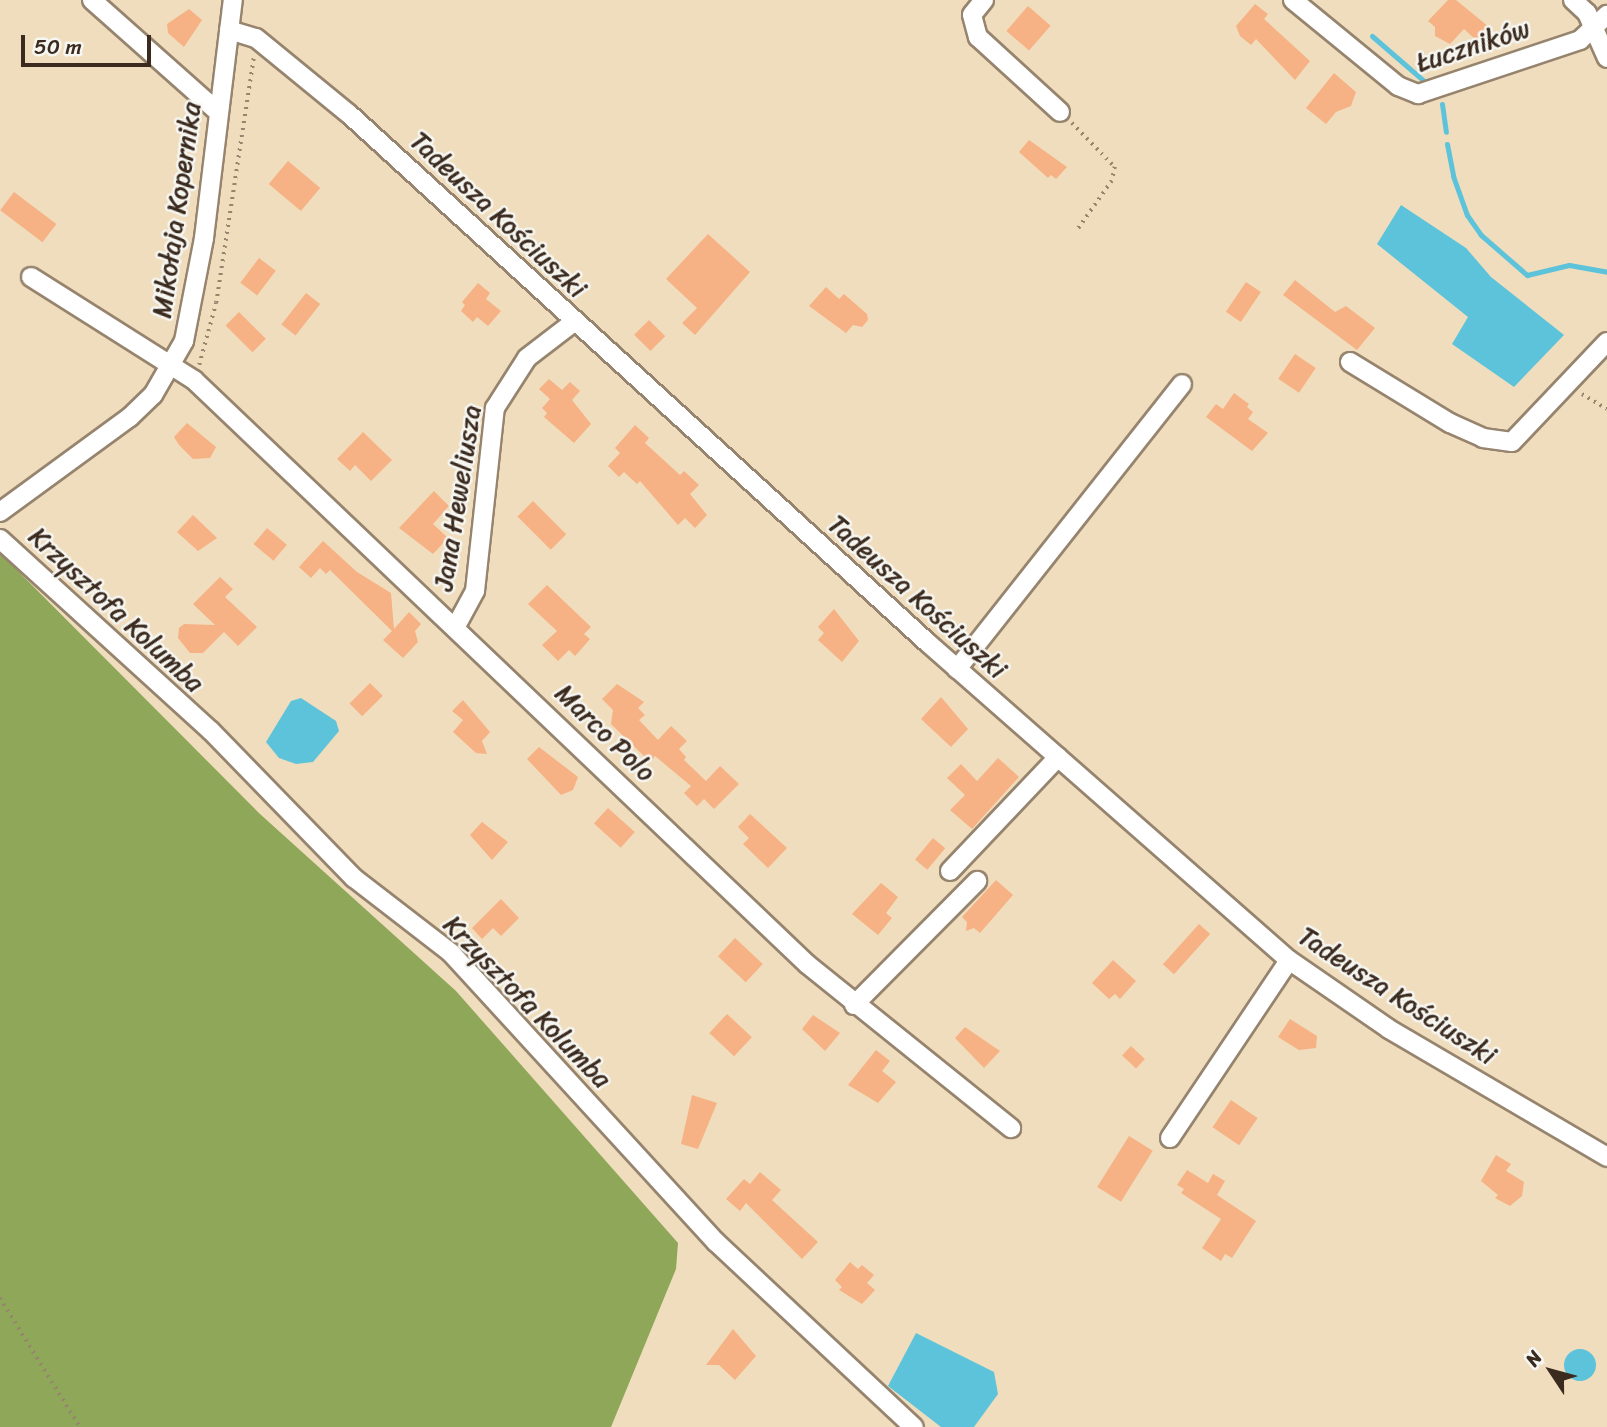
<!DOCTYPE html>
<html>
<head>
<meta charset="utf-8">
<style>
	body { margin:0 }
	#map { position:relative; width:1607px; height:1427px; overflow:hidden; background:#f0ddbd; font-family:Sriracha,sans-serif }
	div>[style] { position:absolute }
	.forest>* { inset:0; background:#8ea759 }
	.water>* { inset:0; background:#5dc3da }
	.round { border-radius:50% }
	.stream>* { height:5px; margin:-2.5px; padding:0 2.5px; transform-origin:2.5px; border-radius:2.5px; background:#5dc3da }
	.building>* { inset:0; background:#f6b284; transform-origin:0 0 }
	.path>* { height:3.5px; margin-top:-1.75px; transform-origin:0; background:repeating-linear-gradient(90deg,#96846e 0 2px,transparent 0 7px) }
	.roads { filter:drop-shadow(2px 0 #96846e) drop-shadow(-2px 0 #96846e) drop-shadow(0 2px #96846e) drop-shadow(0 -2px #96846e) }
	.minor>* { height:18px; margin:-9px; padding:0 9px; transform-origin:9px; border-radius:9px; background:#fff }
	span { translate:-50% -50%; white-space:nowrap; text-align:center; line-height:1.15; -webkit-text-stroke:5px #f6f6f2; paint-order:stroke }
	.street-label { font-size:26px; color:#3b2a1e }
	.north { position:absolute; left:1516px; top:1336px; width:70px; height:70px; -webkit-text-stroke:5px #f6f6f2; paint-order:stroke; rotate:306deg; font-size:19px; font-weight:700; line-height:28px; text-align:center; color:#3b2a1e }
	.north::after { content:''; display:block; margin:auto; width:24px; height:32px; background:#3b2a1e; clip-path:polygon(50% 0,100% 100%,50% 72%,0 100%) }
	.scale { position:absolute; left:21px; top:35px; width:130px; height:32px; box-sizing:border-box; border:4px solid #3b2a1e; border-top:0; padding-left:9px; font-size:21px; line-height:24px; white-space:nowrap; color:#3b2a1e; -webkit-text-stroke:5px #f6f6f2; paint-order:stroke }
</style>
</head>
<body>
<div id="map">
	<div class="forest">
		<i style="clip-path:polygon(0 553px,260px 814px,456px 991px,678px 1243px,676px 1269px,611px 1427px,0 1427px)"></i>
	</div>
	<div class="water">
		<i style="clip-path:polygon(1401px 205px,1466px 248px,1491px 277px,1564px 335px,1514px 387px,1452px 344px,1468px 317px,1377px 244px)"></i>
		<i style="clip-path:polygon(301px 698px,336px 721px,339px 731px,313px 762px,296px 764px,279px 758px,266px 742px,291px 701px)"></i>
		<i style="clip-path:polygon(916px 1333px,994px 1372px,998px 1394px,974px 1427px,941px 1427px,888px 1386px)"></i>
		<i class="round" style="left:1564px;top:1349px;width:32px;height:32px"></i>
	</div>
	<div class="stream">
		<i style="left:1372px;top:36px;width:69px;rotate:40.9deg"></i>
		<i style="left:1442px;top:104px;width:28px;rotate:82deg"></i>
		<i style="left:1447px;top:144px;width:33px;rotate:79deg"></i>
		<i style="left:1453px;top:176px;width:41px;rotate:70.3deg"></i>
		<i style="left:1467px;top:215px;width:24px;rotate:55deg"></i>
		<i style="left:1481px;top:235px;width:61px;rotate:41deg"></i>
		<i style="left:1527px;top:275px;width:43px;rotate:-13.4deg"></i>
		<i style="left:1569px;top:265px;width:39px;rotate:10deg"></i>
	</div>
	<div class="building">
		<i style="clip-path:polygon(1448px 0,1456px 0,1489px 27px,1476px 40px,1464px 29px,1450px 44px,1435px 36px,1435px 27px,1428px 21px)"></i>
		<i style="clip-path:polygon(1255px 4px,1268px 14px,1264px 19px,1310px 61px,1295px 80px,1256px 39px,1251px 45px,1240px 36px,1236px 26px)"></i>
		<i style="left:1028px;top:6px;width:30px;height:33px;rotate:41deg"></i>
		<i style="clip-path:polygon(189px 9px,202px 20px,184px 47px,168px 33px,167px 24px)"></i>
		<i style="clip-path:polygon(1334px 73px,1356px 92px,1351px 106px,1336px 112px,1326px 124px,1306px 108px)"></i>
		<i style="clip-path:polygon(1029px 140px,1067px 167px,1056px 179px,1051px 175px,1048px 178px,1019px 152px)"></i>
		<i style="left:288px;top:161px;width:42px;height:30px;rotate:40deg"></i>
		<i style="left:14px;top:192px;width:53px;height:23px;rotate:37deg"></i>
		<i style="clip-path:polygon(708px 234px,750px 272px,695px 335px,682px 323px,697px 308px,666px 279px)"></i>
		<i style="left:259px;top:258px;width:21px;height:31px;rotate:37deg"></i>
		<i style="clip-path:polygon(1295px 280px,1335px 312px,1346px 306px,1375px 328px,1357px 350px,1283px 295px)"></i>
		<i style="left:1246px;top:282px;width:18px;height:36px;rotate:34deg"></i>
		<i style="clip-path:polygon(478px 283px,490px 293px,486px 299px,501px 311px,488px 326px,477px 317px,473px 322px,461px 311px,465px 305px,462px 302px)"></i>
		<i style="clip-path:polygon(826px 287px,839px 299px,844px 294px,867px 314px,868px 320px,862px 327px,853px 325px,846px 333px,809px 306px)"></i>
		<i style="left:306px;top:293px;width:18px;height:40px;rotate:38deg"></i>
		<i style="left:239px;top:312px;width:38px;height:19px;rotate:45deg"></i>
		<i style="left:649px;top:320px;width:23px;height:21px;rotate:45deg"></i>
		<i style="left:1295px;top:354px;width:25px;height:30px;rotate:34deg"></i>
		<i style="clip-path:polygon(549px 379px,562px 390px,570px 382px,580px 391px,572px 400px,591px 424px,574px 443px,544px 417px,547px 413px,542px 408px,550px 399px,539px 389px)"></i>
		<i style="clip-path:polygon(1234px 393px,1249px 404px,1247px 407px,1253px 412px,1248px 419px,1268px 433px,1252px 451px,1206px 417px,1216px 404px,1223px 409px)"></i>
		<i style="clip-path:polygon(187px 423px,216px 447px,210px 458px,193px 459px,179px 445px,174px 437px)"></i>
		<i style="clip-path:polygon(635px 425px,649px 438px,645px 443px,680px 475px,684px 471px,699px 485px,690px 494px,707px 515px,695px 528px,685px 518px,678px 525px,640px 481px,637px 484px,624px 472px,619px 477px,608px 466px,620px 453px,615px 448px)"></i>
		<i style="clip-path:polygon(363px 432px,392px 460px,371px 481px,355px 465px,350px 471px,337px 459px)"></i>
		<i style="clip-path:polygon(434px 491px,449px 506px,433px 524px,448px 538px,433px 554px,399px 528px)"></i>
		<i style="left:533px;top:501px;width:47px;height:22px;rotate:45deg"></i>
		<i style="clip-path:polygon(193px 515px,217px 538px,198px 551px,177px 532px)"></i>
		<i style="left:267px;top:528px;width:26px;height:21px;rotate:40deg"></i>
		<i style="clip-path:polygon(323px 541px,357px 572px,391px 593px,394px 629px,409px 612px,421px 624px,415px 631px,418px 642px,403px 658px,383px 640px,392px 631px,330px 570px,326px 574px,320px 568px,311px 578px,299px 567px)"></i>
		<i style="clip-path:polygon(220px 577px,233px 589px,225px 597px,257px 627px,238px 646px,224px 632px,203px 653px,190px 653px,178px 638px,179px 628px,184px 624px,215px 625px,193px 604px)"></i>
		<i style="clip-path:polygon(547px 585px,591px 627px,584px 634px,590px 639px,584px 646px,575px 656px,569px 650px,558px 661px,542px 645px,557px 631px,528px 604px)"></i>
		<i style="clip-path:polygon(834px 609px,859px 641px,842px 662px,818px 640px,824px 633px,818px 627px)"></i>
		<i style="left:370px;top:683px;width:18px;height:29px;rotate:45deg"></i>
		<i style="clip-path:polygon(617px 684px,644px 702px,638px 708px,645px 715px,639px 720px,658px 740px,671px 726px,687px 741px,679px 749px,686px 757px,684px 760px,706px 781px,720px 766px,739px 784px,714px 809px,704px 799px,697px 806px,684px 793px,691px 786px,655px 756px,650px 762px,611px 724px,613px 710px,602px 699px)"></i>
		<i style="clip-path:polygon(941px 697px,968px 729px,951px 747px,921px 719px)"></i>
		<i style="clip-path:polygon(463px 700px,490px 732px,482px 741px,487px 754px,476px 753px,453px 732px,463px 720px,452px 711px)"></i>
		<i style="clip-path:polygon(539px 747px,578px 777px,573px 790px,561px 795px,527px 759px)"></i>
		<i style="clip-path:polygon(998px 758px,1019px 777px,972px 829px,950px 810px,965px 795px,947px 778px,961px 764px,977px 781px)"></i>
		<i style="left:608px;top:808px;width:36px;height:21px;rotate:42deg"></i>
		<i style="clip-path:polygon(750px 814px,787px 848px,768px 868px,743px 844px,749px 838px,738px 827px)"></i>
		<i style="clip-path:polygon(482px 822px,508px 842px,492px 860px,470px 835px)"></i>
		<i style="left:933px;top:838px;width:16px;height:28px;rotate:40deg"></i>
		<i style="clip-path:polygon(996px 880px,1013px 895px,980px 933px,974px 928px,966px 931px,967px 922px,962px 917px)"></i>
		<i style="clip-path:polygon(881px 883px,898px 897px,886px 913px,892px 918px,878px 935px,852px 914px)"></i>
		<i style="clip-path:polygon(501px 899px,519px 918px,501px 936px,493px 928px,482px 939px,472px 928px)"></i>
		<i style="left:1199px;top:924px;width:15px;height:54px;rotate:42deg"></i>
		<i style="left:735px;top:938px;width:38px;height:25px;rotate:43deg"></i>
		<i style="clip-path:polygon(1113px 960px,1136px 981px,1120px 999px,1115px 994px,1109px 999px,1092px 983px)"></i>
		<i style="left:727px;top:1014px;width:34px;height:26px;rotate:43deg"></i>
		<i style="clip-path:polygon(813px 1015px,840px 1033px,825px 1051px,802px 1029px)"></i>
		<i style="clip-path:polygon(1290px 1019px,1317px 1036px,1316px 1048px,1299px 1050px,1278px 1037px)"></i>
		<i style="clip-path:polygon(965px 1027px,1000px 1051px,984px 1068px,955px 1038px)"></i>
		<i style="left:1131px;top:1046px;width:19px;height:13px;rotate:43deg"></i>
		<i style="clip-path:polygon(876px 1050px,890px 1061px,882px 1071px,896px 1082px,878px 1103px,848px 1085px)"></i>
		<i style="clip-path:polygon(692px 1095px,717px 1103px,698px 1149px,681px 1144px)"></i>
		<i style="left:1231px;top:1100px;width:32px;height:33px;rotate:34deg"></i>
		<i style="left:1129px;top:1136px;width:28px;height:60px;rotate:32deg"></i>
		<i style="clip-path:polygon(1496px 1155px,1511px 1164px,1506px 1171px,1524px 1182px,1522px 1196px,1510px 1206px,1495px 1198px,1498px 1195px,1481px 1181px)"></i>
		<i style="clip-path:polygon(1187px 1170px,1208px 1183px,1213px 1174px,1225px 1181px,1217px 1195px,1256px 1221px,1232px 1258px,1225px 1254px,1221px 1261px,1202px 1248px,1221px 1219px,1181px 1193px,1184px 1189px,1177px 1185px)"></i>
		<i style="clip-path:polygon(760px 1172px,781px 1190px,772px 1200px,818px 1242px,802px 1259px,746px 1203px,740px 1211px,726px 1199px,744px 1179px,750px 1184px)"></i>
		<i style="clip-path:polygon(850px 1262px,858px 1269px,862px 1265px,874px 1275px,867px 1283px,875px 1290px,862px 1304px,839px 1290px,842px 1287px,835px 1280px)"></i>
		<i style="clip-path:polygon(733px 1329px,756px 1356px,735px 1380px,719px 1365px,706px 1365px)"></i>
	</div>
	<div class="path">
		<i style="left:1072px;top:123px;width:62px;rotate:45.7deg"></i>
		<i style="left:1115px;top:167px;width:14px;rotate:102deg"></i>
		<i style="left:1112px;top:181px;width:62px;rotate:125.2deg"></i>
		<i style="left:199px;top:365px;width:64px;rotate:-74.7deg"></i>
		<i style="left:216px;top:303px;width:250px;rotate:-81.3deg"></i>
		<i style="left:1582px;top:394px;width:29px;rotate:31deg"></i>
		<i style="left:0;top:1298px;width:152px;rotate:58.2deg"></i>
	</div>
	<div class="roads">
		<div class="minor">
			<i style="left:92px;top:0;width:169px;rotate:41.6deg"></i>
			<i style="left:984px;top:0;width:19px;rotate:129deg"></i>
			<i style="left:972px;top:15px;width:23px;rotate:75deg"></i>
			<i style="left:978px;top:37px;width:111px;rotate:42.4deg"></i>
			<i style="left:1293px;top:0;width:136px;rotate:39.3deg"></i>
			<i style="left:1398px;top:86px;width:22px;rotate:22deg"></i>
			<i style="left:1418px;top:94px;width:171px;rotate:-18.4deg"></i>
			<i style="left:1580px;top:40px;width:37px;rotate:-43deg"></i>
			<i style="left:1573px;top:0;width:19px;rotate:43deg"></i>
			<i style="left:1587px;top:13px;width:49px;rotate:66deg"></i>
			<i style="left:229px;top:30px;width:28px;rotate:17deg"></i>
			<i style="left:256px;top:38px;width:120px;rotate:39.3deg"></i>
			<i style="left:349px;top:114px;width:784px;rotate:42.42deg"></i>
			<i style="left:928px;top:643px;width:480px;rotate:41.3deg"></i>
			<i style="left:1289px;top:960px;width:121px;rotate:34.6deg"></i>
			<i style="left:1389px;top:1029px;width:253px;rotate:30.4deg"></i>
			<i style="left:31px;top:277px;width:193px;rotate:32.3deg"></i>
			<i style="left:194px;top:380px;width:847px;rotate:43.61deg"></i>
			<i style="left:807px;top:964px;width:262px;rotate:38.8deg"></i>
			<i style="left:1350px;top:362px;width:117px;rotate:31.4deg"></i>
			<i style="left:1450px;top:423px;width:36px;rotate:24deg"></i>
			<i style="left:1483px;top:438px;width:29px;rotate:8deg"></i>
			<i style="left:1512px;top:442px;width:138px;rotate:-46.5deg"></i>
			<i style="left:0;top:512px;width:161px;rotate:-36.2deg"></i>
			<i style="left:130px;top:417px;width:32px;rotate:-44deg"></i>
			<i style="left:153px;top:395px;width:62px;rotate:-60.1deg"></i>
			<i style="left:184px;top:341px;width:105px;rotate:-79deg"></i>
			<i style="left:204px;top:238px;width:240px;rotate:-83.1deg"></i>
			<i style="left:0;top:539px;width:285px;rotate:42.3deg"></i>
			<i style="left:211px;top:731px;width:205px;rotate:45.8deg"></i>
			<i style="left:354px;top:878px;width:123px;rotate:37.7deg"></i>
			<i style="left:451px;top:953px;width:392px;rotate:47.5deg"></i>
			<i style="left:716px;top:1242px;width:271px;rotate:43.1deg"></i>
			<i style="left:455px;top:628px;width:42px;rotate:-61.6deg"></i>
			<i style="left:475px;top:591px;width:184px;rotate:-83.8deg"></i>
			<i style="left:495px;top:408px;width:59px;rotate:-57.4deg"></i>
			<i style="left:527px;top:358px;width:61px;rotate:-37.6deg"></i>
			<i style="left:957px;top:669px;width:363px;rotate:-51.7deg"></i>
			<i style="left:950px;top:871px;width:157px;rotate:-46.5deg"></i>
			<i style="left:854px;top:1005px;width:175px;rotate:-45.2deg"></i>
			<i style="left:1170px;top:1138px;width:214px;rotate:-56.2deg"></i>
		</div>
	</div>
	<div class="street-label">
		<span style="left:1473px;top:46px;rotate:-18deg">Łuczników</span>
		<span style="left:177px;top:210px;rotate:-82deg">Mikołaja Kopernika</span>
		<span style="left:498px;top:215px;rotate:43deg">Tadeusza Kościuszki</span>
		<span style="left:458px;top:498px;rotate:-81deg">Jana Heweliusza</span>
		<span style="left:917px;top:597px;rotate:42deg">Tadeusza Kościuszki</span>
		<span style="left:116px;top:610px;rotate:43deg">Krzysztofa Kolumba</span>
		<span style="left:605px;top:733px;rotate:44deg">Marco Polo</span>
		<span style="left:1397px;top:996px;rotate:33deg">Tadeusza Kościuszki</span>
		<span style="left:527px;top:1002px;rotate:46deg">Krzysztofa Kolumba</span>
	</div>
	<div class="north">N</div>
	<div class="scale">50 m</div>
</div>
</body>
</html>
